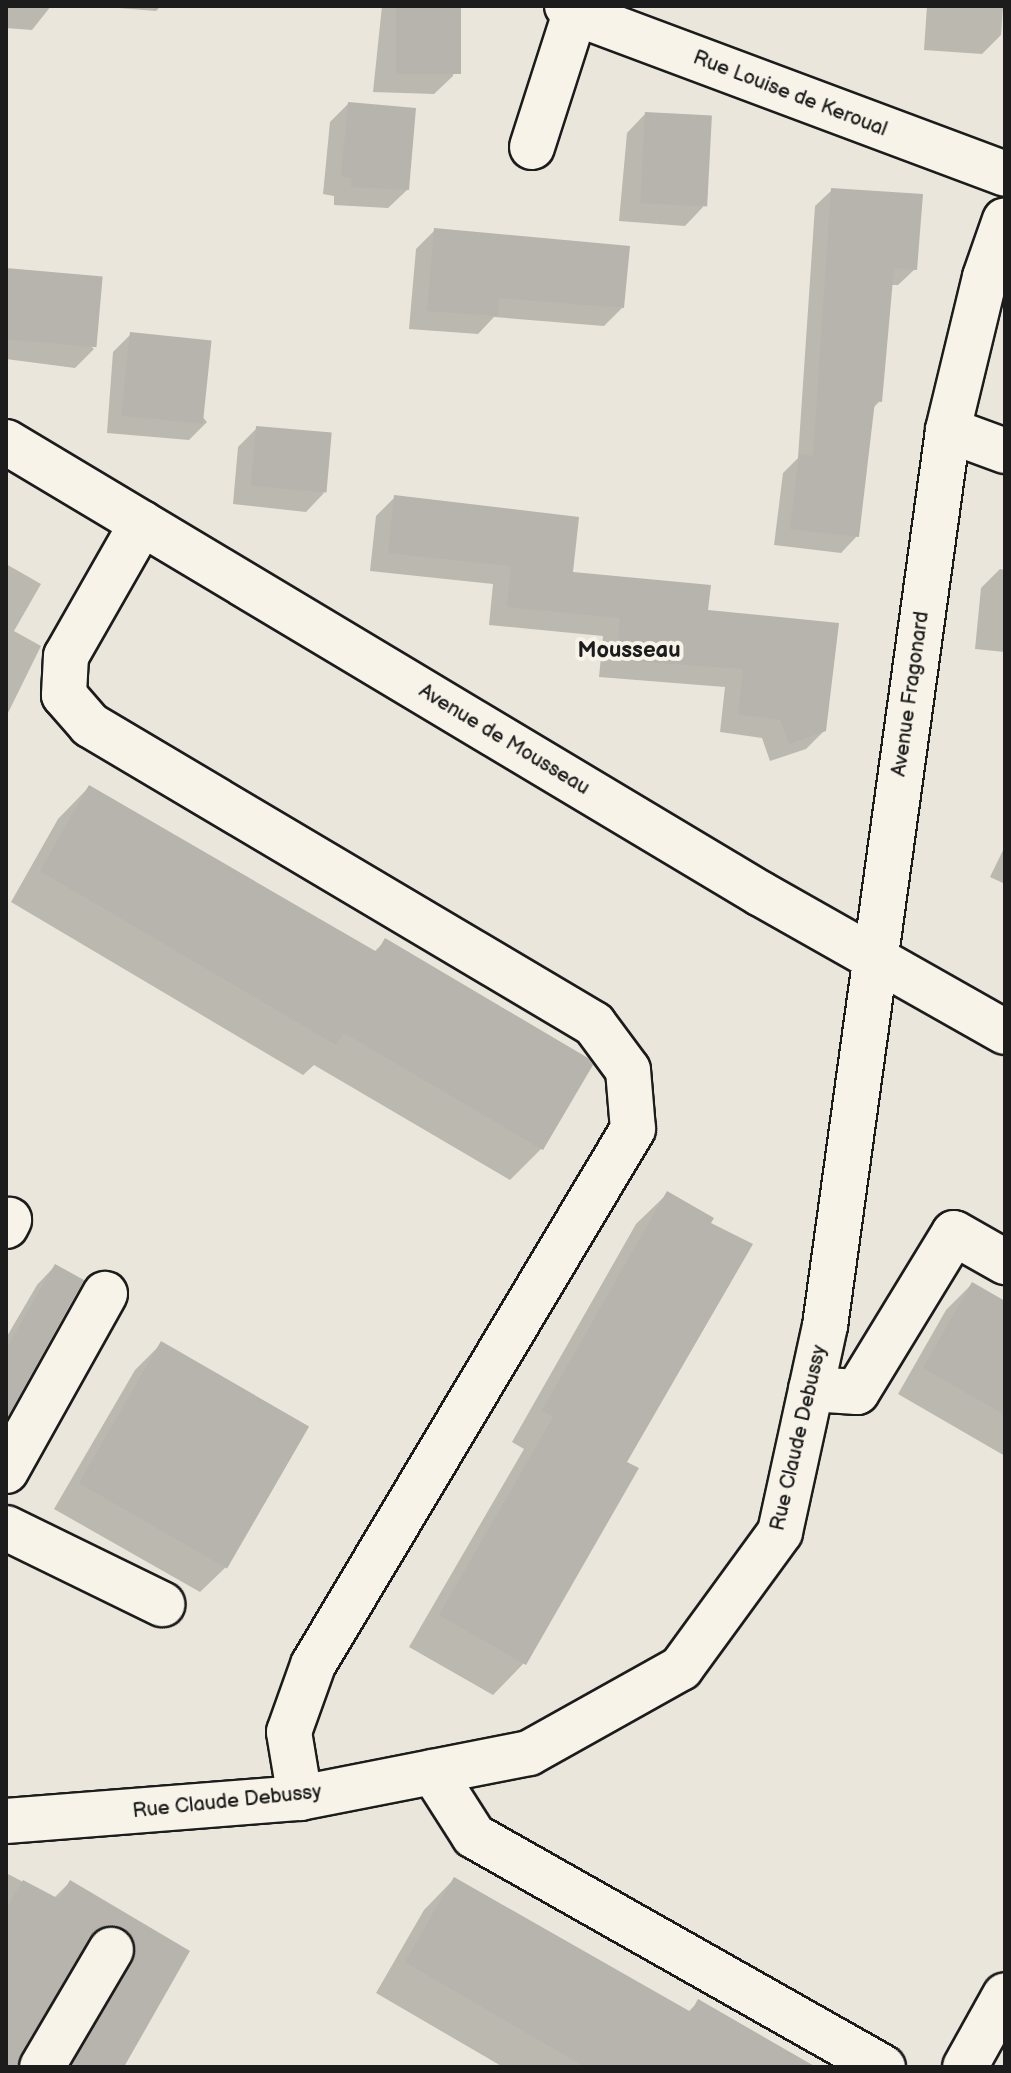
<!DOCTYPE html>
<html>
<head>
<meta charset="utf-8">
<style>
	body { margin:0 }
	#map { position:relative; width:1011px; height:2073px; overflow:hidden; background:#eae6dc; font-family:"Balsamiq Sans",sans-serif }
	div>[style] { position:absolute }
	.shadow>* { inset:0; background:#0003 }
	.building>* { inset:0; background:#b6b4ac; transform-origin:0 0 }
	.roads { filter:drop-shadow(2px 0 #1c1c1c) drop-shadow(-2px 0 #1c1c1c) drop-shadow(0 2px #1c1c1c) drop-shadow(0 -2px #1c1c1c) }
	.minor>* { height:44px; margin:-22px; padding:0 22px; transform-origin:22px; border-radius:22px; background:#f7f3e8 }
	span { translate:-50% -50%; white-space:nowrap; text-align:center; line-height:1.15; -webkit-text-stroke:8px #f7f3e8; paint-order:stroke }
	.street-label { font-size:20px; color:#1c1c1c }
	.neighbourhood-label { font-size:22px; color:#1c1c1c; font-weight:700 }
	.frame { position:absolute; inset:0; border:8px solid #1c1c1c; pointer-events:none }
</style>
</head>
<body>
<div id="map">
	<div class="shadow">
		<i style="clip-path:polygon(6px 6px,51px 6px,32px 30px,6px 28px)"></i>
		<i style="clip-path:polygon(94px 6px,161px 6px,156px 11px)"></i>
		<i style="clip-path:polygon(382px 6px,459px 6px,453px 76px,434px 94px,373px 92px)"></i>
		<i style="clip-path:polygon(927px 6px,1003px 6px,1001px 35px,982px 54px,924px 50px)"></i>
		<i style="clip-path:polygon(348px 104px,407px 190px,388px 208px,334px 205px,334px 196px,323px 194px,330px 122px)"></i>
		<i style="clip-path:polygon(645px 114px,703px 207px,685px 226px,619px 221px,627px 133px)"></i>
		<i style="clip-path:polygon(832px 190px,915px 269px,898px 285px,890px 285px,880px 401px,872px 409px,857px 536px,841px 553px,774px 545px,783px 473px,798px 458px,815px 206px)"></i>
		<i style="clip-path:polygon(435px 230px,622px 308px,604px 326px,494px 317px,478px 334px,409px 329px,416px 249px)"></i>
		<i style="clip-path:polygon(6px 270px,94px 349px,75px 368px,6px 359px)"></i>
		<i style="clip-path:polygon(131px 334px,207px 422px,189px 440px,107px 433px,113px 352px)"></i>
		<i style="clip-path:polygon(257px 428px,324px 493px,306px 512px,233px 504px,238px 447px)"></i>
		<i style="clip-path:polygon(395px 497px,571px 574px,706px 611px,825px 730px,806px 749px,770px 761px,762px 738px,720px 732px,725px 687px,599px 677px,603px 636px,489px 625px,493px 584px,370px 571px,376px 516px)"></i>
		<i style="clip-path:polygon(6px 564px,41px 584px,14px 631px,41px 646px,6px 717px)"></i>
		<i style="clip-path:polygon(1000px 569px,1005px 570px,1005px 652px,975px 649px,981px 588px)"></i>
		<i style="clip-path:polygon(89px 787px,374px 952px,385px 941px,542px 1148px,510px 1180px,314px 1065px,303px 1075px,11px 902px,58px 819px)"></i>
		<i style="clip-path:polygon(1005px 846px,1005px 884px,990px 877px)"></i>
		<i style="clip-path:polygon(668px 1193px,624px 1462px,524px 1663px,493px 1695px,409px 1647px,524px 1449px,512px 1442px,636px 1224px)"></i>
		<i style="clip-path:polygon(55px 1266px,6px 1416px,6px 1338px,37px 1285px)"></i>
		<i style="clip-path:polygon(972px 1284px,1005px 1304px,1005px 1456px,898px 1394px,946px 1310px)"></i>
		<i style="clip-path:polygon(161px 1344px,226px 1567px,200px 1592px,54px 1509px,135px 1370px)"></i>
		<i style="clip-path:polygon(6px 1873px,54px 1898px,70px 1882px,188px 1952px,122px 2067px,63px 2067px,98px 1952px,82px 1952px,18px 2054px,18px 2067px,6px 2067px)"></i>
		<i style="clip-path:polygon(454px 1879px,688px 2012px,699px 2001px,812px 2067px,503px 2067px,376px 1993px,424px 1910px)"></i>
	</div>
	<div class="building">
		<i style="left:396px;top:6px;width:65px;height:68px"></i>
		<i style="clip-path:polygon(348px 102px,416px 108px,409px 190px,351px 187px,352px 178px,341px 176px)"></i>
		<i style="left:645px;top:112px;width:67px;height:91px;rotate:3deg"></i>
		<i style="clip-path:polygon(831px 188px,923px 194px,917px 270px,894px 268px,882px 402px,875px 401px,859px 537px,790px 529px,799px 454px,813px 456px)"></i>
		<i style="clip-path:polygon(434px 228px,630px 246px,624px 308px,499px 298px,498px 316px,427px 311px)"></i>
		<i style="left:6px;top:268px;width:97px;height:71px;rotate:5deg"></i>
		<i style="left:130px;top:332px;width:82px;height:84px;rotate:6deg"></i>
		<i style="left:256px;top:426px;width:76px;height:60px;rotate:5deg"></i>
		<i style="clip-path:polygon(394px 495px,579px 517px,573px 572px,711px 585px,708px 610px,839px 623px,826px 731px,789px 744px,780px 720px,738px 714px,743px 669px,616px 660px,620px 618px,507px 607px,511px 566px,388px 553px)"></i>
		<i style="clip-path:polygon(89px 785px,377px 952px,385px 938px,588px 1058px,593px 1065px,543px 1150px,344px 1033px,336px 1045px,40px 871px)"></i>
		<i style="clip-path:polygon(667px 1191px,714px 1218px,711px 1223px,753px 1244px,627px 1462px,639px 1468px,526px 1665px,439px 1615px,553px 1417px,542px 1410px)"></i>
		<i style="clip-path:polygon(55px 1264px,84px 1280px,6px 1420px,6px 1349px)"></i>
		<i style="clip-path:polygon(972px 1282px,1005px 1301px,1005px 1415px,923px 1368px)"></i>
		<i style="left:161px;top:1341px;width:171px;height:164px;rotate:30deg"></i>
		<i style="clip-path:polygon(454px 1877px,691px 2012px,698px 1999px,816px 2067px,585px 2067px,405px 1962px)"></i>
		<i style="clip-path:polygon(23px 1880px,59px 1899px,70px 1880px,190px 1951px,124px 2067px,71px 2067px,133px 1962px,132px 1937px,110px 1925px,89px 1937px,17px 2067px,6px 2067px,6px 1909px)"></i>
	</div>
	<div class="roads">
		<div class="minor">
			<i style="left:567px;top:6px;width:11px;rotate:41deg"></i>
			<i style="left:575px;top:13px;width:459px;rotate:20.5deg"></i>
			<i style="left:532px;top:147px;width:141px;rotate:-72.2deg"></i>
			<i style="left:948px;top:430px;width:61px;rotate:20.2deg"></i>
			<i style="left:6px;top:442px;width:880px;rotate:30.91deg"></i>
			<i style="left:761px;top:894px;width:280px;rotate:29.5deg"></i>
			<i style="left:142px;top:523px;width:153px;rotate:119.7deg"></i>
			<i style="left:66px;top:656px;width:39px;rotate:93deg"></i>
			<i style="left:64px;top:695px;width:40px;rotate:49deg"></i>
			<i style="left:90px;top:725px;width:586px;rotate:30.68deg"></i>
			<i style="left:594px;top:1024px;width:57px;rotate:53.5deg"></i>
			<i style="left:628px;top:1070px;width:59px;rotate:85.2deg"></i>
			<i style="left:633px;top:1129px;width:624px;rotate:120.84deg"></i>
			<i style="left:313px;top:1665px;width:71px;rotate:109.7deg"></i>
			<i style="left:289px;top:1732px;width:67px;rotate:80.5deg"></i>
			<i style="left:6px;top:1226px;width:7px;rotate:-63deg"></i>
			<i style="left:811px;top:1389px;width:46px;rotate:3.7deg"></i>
			<i style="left:857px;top:1392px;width:186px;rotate:-58.6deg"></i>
			<i style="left:954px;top:1233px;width:59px;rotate:29.6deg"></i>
			<i style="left:6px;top:1471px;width:203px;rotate:-60.8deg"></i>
			<i style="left:6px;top:1528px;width:174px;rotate:26deg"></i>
			<i style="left:433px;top:1772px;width:76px;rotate:57.4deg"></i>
			<i style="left:474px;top:1836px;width:470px;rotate:29.5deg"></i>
			<i style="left:6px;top:1821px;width:295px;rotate:-4.5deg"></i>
			<i style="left:300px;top:1798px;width:233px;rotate:-11.1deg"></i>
			<i style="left:529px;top:1753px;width:174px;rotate:-29.2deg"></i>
			<i style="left:681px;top:1668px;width:168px;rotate:-53.9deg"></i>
			<i style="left:780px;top:1532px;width:211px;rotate:-77.7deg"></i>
			<i style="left:825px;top:1326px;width:904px;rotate:-82.18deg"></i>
			<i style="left:948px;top:430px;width:157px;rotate:-76.4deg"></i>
			<i style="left:985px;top:277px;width:60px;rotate:-70.7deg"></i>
			<i style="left:42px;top:2067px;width:136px;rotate:-59.5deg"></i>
			<i style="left:965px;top:2067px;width:82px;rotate:-60.9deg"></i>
		</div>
	</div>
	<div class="street-label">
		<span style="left:790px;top:94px;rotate:21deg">Rue Louise de Keroual</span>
		<span style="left:911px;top:694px;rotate:-82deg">Avenue Fragonard</span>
		<span style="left:504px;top:740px;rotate:31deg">Avenue de Mousseau</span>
		<span style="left:799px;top:1438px;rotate:-77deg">Rue Claude Debussy</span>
		<span style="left:227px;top:1802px;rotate:-6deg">Rue Claude Debussy</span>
	</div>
	<div class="neighbourhood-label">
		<span style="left:629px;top:651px">Mousseau</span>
	</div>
	<div class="frame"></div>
</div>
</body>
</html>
